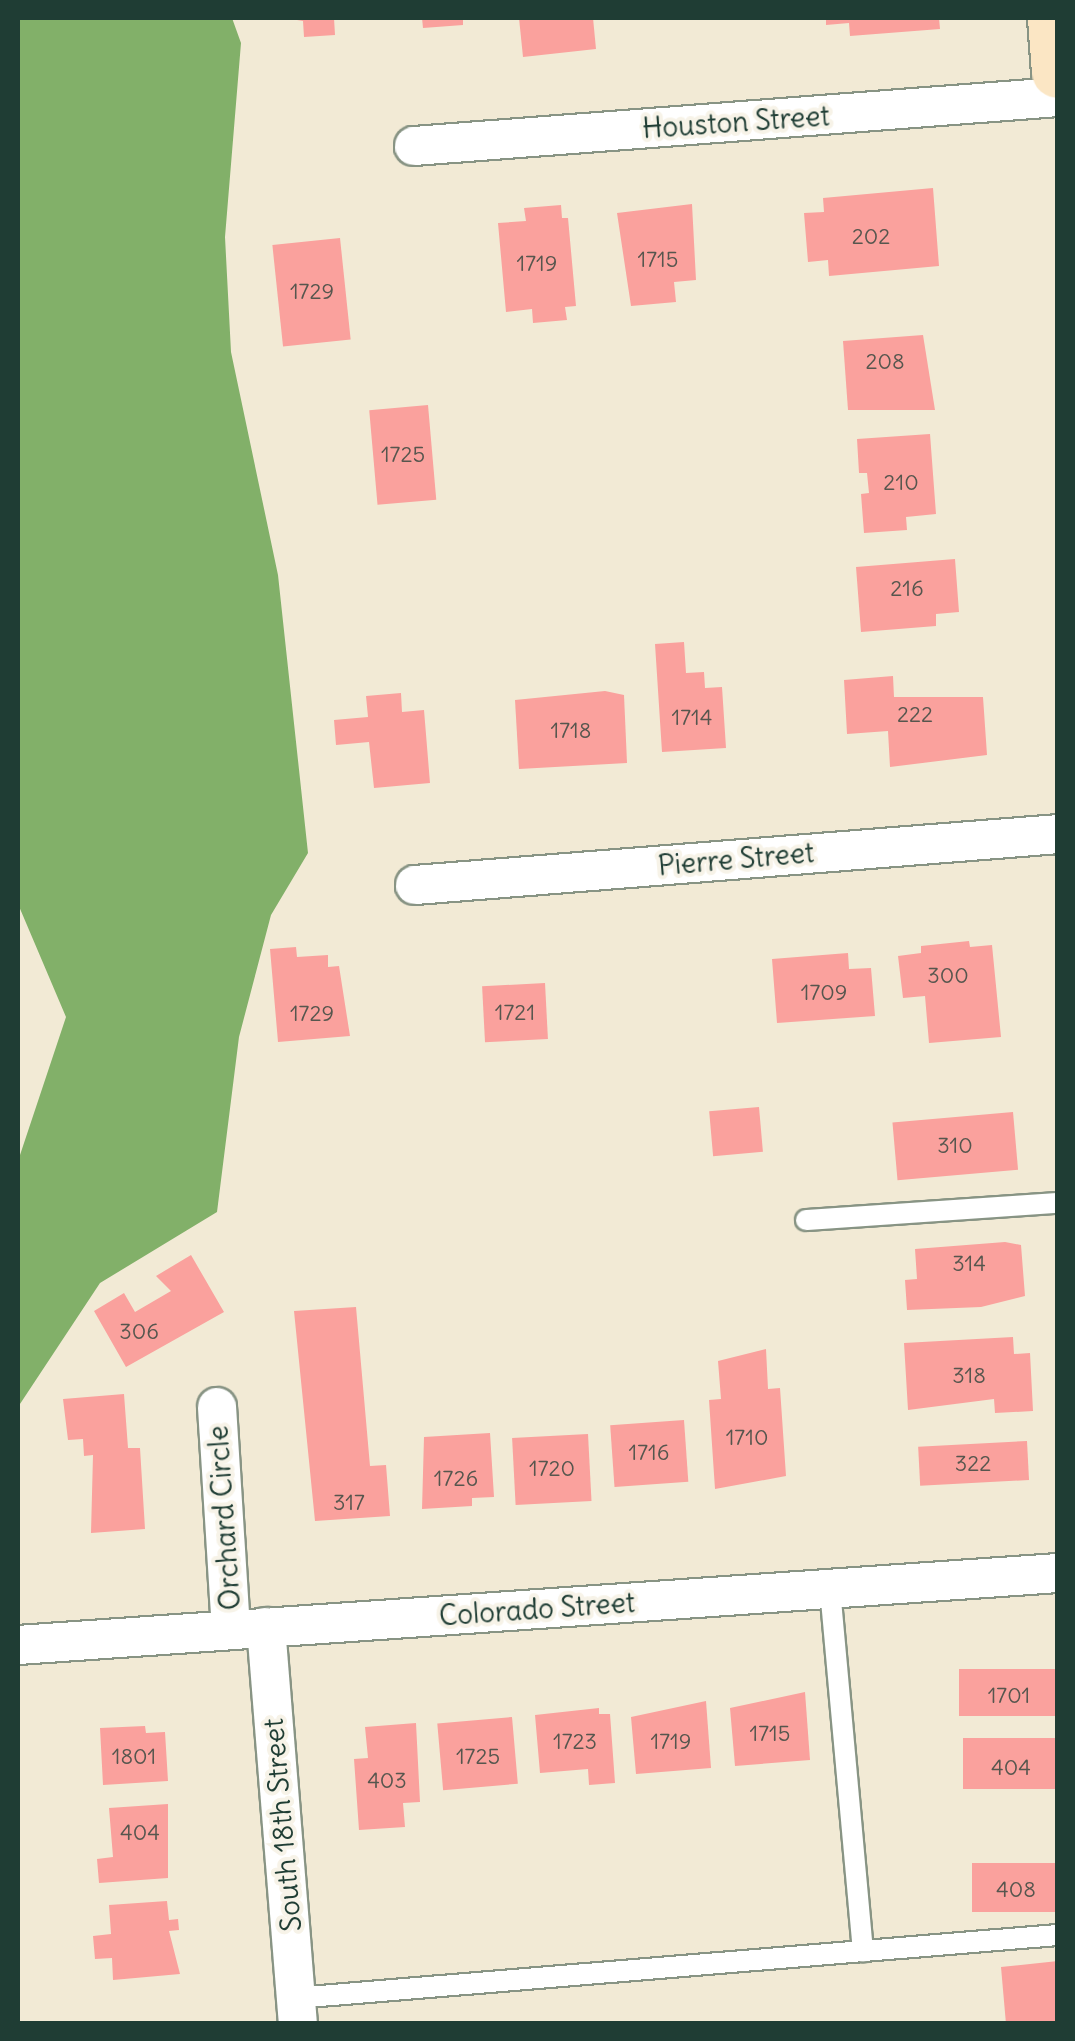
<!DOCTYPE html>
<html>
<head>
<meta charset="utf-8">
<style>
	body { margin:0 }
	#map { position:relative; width:1075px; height:2041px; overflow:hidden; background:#f2ead5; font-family:Delius,sans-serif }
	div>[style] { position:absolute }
	.forest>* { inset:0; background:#82b069 }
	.building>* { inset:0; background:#faa19d; transform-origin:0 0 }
	.roads { filter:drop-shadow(2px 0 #889484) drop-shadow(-2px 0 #889484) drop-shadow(0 2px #889484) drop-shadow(0 -2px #889484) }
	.lane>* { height:20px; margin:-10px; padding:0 10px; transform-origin:10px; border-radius:10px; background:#fff }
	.street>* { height:38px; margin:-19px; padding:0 19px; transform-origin:19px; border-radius:19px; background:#fff }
	.secondary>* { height:52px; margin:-26px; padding:0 26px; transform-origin:26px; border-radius:26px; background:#fbe6c4 }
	span { translate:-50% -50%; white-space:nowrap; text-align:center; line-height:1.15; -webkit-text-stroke:8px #f7f3e8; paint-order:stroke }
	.number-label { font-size:22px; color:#56564e }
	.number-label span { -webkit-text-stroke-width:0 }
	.street-label { font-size:28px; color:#1f3d34 }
	.frame { position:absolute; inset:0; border:20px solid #1f3d34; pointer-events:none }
</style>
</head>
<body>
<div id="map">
	<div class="forest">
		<i style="clip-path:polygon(18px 18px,232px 18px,241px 43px,225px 237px,231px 352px,278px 575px,308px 853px,271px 915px,239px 1037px,217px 1212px,100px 1283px,18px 1407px,18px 1161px,66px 1017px,18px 904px)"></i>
	</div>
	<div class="building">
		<i style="clip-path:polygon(285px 18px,334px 18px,335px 35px,304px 37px,303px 21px)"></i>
		<i style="clip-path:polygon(422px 18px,463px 18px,463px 25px,423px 28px)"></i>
		<i style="clip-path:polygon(519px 18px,593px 18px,596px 49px,523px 57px)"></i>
		<i style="clip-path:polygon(826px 18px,939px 18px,940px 29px,850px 36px,849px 23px,826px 25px)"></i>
		<i style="clip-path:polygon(933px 188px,939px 266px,829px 276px,828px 260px,808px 262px,804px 213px,824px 212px,823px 198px)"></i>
		<i style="clip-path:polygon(692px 204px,696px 280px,674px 282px,676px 302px,631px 306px,617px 213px)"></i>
		<i style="clip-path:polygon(561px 205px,562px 218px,568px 218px,576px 306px,565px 307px,567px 320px,533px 323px,532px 309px,506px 312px,498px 223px,526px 221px,524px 208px)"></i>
		<i style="left:340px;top:238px;width:102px;height:68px;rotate:84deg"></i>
		<i style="clip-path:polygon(923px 335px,935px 410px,848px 410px,843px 341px)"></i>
		<i style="left:428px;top:405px;width:95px;height:59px;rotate:85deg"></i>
		<i style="clip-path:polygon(930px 434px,936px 514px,906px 517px,907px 530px,864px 533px,861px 494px,869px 493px,867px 473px,859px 473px,857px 439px)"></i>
		<i style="clip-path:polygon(955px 559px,959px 612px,936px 614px,936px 626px,861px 632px,856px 567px)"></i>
		<i style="clip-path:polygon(684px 642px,686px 673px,704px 672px,705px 688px,722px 687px,726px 748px,662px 752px,655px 644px)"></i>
		<i style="clip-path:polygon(893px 676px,894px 697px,983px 697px,987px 755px,890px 767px,888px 731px,847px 734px,844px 680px)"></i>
		<i style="clip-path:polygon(605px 691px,624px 695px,627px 763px,519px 769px,515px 700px)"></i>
		<i style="clip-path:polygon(401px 693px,402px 712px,424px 710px,430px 783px,374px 788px,369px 742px,336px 745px,334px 720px,368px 717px,366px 696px)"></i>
		<i style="clip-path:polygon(969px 941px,970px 947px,992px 945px,1001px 1037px,929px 1043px,925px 996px,903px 998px,898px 956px,921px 953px,921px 946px)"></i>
		<i style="clip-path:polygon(296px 947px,297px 957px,328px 955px,328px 967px,339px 966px,350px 1036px,278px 1042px,270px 949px)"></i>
		<i style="clip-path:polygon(848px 953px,849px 969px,871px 968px,875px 1016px,777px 1023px,772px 959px)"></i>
		<i style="left:545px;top:983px;width:56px;height:63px;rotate:87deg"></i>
		<i style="left:759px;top:1107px;width:45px;height:50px;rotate:85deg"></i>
		<i style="left:1013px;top:1112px;width:58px;height:121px;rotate:85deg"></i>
		<i style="clip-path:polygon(1005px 1242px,1021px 1245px,1025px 1296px,981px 1307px,907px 1310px,905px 1280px,917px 1279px,915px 1249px)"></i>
		<i style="clip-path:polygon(191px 1255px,224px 1312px,126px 1367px,94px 1311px,124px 1293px,135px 1312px,171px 1291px,156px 1276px)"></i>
		<i style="clip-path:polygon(356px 1307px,370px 1466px,386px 1465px,390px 1516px,315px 1521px,294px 1311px)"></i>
		<i style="clip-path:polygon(1013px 1337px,1014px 1354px,1030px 1353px,1033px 1411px,995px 1413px,994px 1399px,908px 1410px,904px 1343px)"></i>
		<i style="clip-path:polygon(766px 1349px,768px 1389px,780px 1388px,786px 1476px,715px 1489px,709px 1400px,721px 1399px,718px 1361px)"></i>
		<i style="clip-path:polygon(124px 1394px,128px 1448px,140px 1448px,145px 1529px,91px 1533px,93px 1455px,84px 1456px,83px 1439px,68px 1440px,63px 1399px)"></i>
		<i style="left:684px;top:1420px;width:62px;height:74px;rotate:86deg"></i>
		<i style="clip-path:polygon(490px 1433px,494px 1497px,472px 1498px,472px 1506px,422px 1509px,424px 1437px)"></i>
		<i style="left:588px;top:1434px;width:67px;height:76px;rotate:87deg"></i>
		<i style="left:1027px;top:1441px;width:39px;height:109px;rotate:87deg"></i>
		<i style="left:1058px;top:1669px;width:47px;height:99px;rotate:90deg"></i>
		<i style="clip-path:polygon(805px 1692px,810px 1760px,735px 1766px,730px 1708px)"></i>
		<i style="clip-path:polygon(706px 1701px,711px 1768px,636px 1774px,631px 1717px)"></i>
		<i style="clip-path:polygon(599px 1708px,599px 1714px,610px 1714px,615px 1783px,589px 1785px,588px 1769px,540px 1773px,535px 1715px)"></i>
		<i style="left:512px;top:1717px;width:67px;height:75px;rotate:85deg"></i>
		<i style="clip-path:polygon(416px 1723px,420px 1802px,403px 1803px,405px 1827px,359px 1830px,354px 1759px,368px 1758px,365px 1727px)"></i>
		<i style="clip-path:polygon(145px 1726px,146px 1733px,165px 1732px,168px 1781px,103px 1785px,100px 1728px)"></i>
		<i style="left:1058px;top:1738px;width:51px;height:95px;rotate:90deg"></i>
		<i style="clip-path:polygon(168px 1804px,168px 1878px,99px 1883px,97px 1859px,113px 1857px,109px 1808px)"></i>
		<i style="left:1058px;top:1863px;width:49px;height:86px;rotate:90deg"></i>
		<i style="clip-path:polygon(167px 1901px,169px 1920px,178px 1919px,179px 1930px,169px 1931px,180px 1974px,113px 1980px,112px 1958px,95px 1959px,93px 1936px,111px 1934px,109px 1905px)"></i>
		<i style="clip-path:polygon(1058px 1961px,1058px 2024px,1006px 2024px,1001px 1967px)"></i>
	</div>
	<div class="roads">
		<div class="lane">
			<i style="left:806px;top:1220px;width:253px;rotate:-3.9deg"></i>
			<i style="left:830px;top:1589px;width:364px;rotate:84.8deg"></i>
			<i style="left:296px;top:1998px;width:765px;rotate:-4.73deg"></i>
		</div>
		<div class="street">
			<i style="left:414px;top:146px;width:646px;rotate:-4.35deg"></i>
			<i style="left:415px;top:885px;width:645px;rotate:-4.53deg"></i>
			<i style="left:217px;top:1407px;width:221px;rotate:86.4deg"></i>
			<i style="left:266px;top:1627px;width:398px;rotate:85.4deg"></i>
			<i style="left:18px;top:1645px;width:1042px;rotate:-3.96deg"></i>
		</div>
		<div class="secondary">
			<i style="left:1054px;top:18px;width:54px;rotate:85.8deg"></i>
		</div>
	</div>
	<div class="number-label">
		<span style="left:871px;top:237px">202</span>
		<span style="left:658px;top:260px">1715</span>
		<span style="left:537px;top:264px">1719</span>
		<span style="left:312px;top:292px">1729</span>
		<span style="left:885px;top:362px">208</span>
		<span style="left:403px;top:455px">1725</span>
		<span style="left:901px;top:483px">210</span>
		<span style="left:907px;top:589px">216</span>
		<span style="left:915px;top:715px">222</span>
		<span style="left:692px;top:718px">1714</span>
		<span style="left:571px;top:731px">1718</span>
		<span style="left:948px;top:976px">300</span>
		<span style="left:824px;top:993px">1709</span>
		<span style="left:515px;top:1013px">1721</span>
		<span style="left:312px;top:1014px">1729</span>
		<span style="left:955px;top:1146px">310</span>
		<span style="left:969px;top:1264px">314</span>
		<span style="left:139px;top:1332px">306</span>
		<span style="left:969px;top:1376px">318</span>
		<span style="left:747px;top:1438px">1710</span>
		<span style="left:649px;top:1453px">1716</span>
		<span style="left:973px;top:1464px">322</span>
		<span style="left:552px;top:1469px">1720</span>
		<span style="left:456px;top:1479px">1726</span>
		<span style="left:349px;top:1503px">317</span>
		<span style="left:1009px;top:1696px">1701</span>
		<span style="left:770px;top:1734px">1715</span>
		<span style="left:575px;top:1742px">1723</span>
		<span style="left:671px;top:1742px">1719</span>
		<span style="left:134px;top:1757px">1801</span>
		<span style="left:478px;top:1757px">1725</span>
		<span style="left:1011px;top:1768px">404</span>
		<span style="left:387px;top:1781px">403</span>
		<span style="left:140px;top:1833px">404</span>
		<span style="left:1016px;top:1890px">408</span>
	</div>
	<div class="street-label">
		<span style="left:736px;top:122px;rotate:-4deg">Houston Street</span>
		<span style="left:736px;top:859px;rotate:-5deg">Pierre Street</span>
		<span style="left:224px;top:1518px;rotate:-94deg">Orchard Circle</span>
		<span style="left:537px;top:1609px;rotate:-4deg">Colorado Street</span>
		<span style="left:282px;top:1825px;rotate:-95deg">South 18th Street</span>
	</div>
	<div class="frame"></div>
</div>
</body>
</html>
